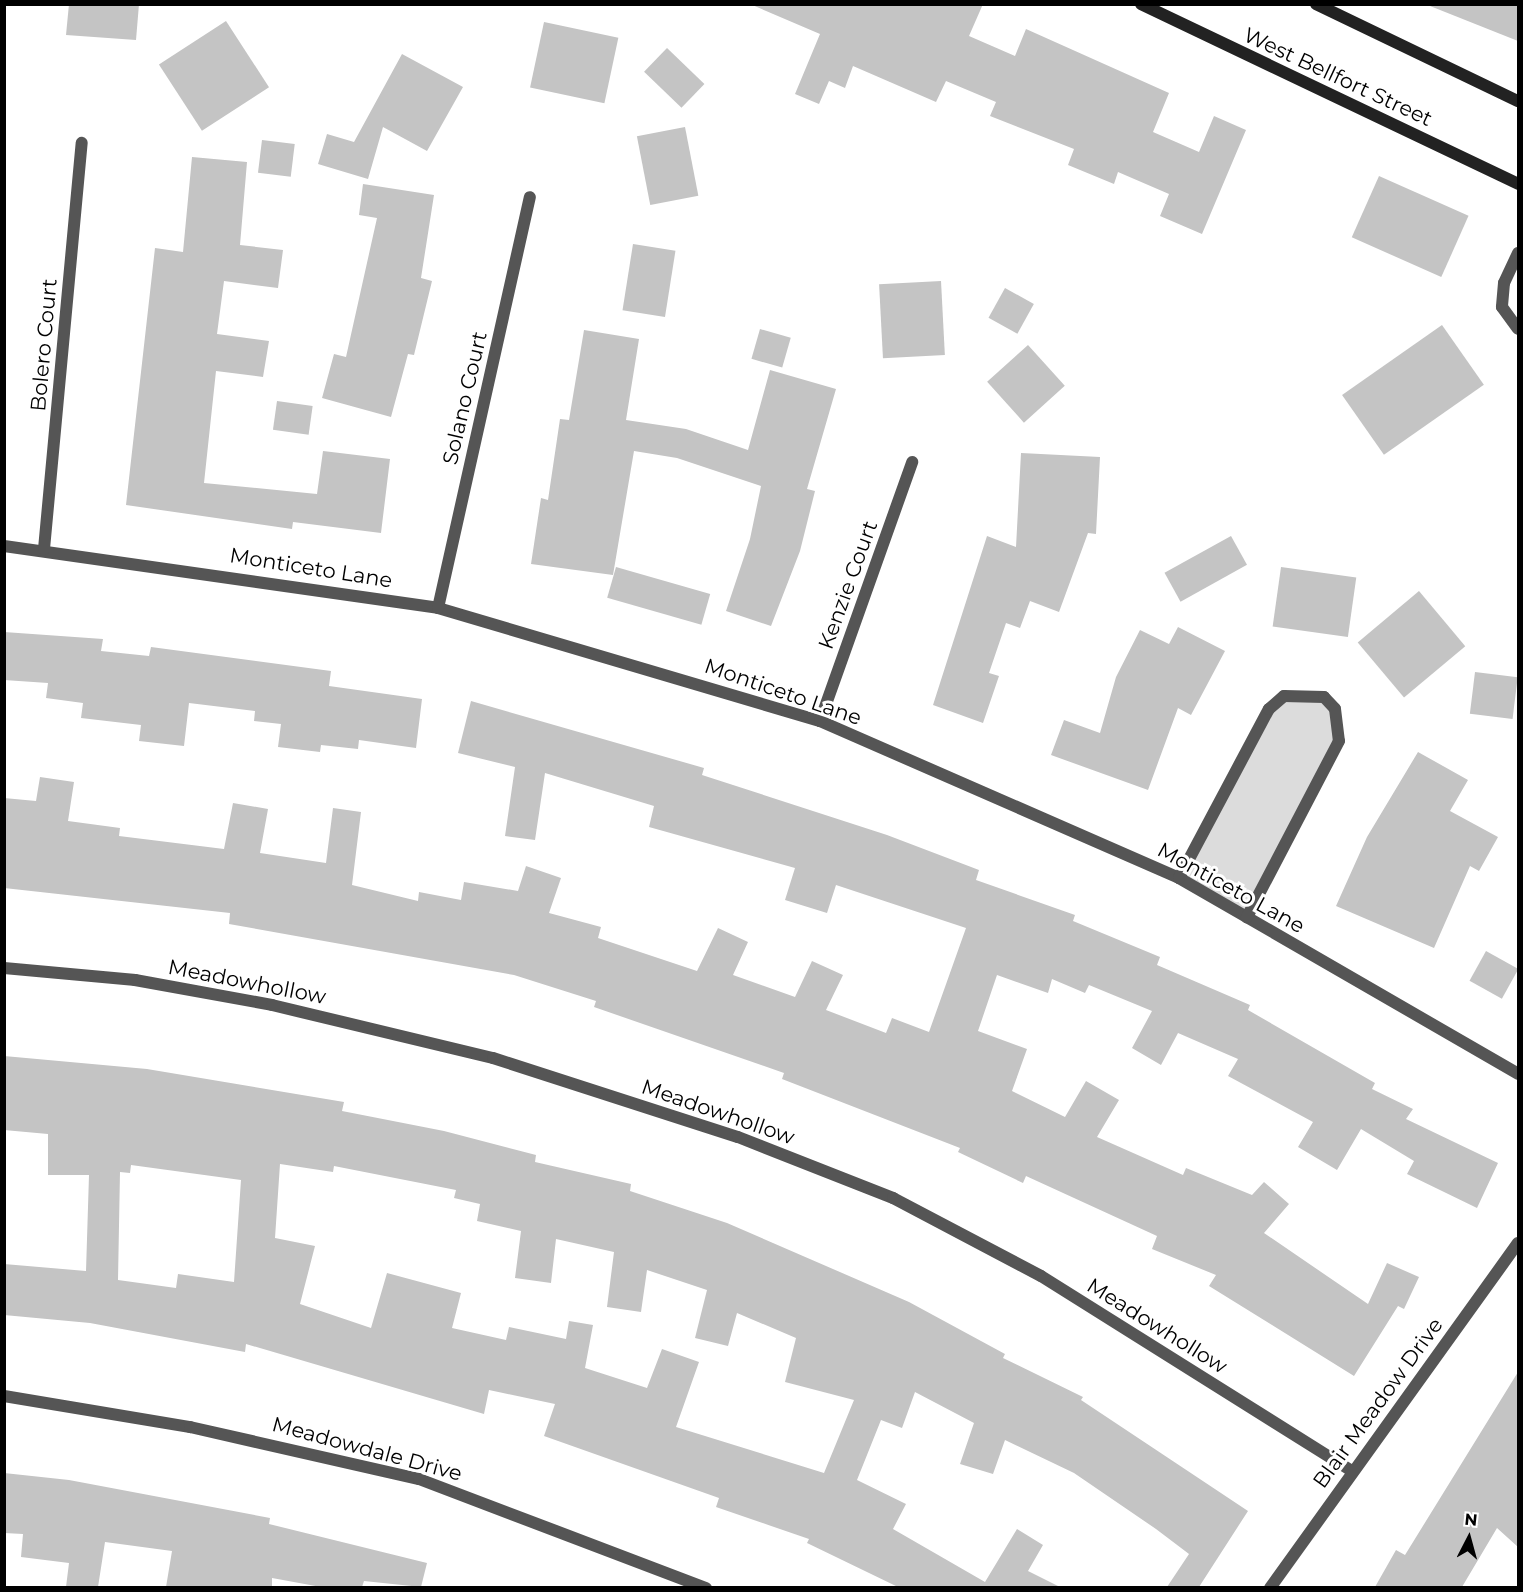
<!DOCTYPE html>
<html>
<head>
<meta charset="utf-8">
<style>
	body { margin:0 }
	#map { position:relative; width:1523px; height:1592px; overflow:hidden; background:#fff; font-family:Montserrat,sans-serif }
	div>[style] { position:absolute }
	.green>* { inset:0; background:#dcdcdc }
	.building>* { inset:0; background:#c4c4c4; transform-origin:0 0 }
	.street>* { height:12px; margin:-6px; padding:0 6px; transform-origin:6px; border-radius:6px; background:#555 }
	.secondary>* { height:12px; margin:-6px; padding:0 6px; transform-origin:6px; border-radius:6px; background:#222 }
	span { translate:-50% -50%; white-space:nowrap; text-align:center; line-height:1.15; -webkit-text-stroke:6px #fff; paint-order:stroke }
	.street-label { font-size:21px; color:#000 }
	.frame { position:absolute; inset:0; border:6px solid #000; pointer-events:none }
	.north { position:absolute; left:1439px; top:1508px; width:60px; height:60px; -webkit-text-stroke:4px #fff; paint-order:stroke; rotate:6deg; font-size:16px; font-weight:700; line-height:24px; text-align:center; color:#000 }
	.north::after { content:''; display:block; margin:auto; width:21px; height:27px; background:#000; clip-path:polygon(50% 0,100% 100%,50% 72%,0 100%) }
</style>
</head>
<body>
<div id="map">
	<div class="green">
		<i style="clip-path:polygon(1322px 699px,1333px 710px,1336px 739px,1246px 913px,1185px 876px,1271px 711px,1286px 700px)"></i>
	</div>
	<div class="building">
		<i style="clip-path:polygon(69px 4px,139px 4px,136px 40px,66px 35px)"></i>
		<i style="clip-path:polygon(750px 4px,983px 4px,969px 36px,1015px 56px,1026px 29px,1169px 93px,1153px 132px,1199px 152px,1214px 116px,1246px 130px,1202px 234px,1160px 216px,1169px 194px,1118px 172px,1114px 184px,1068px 165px,1074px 149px,990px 116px,996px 102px,946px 81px,936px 102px,853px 66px,845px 88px,829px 81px,819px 104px,795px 94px,820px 34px)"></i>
		<i style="clip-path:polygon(1430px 4px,1518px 4px,1518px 41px,1430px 6px)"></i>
		<i style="left:226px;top:21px;width:79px;height:80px;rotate:57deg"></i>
		<i style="left:544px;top:22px;width:76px;height:67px;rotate:12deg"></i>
		<i style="left:667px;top:48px;width:52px;height:33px;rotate:44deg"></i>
		<i style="clip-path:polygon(402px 54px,463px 87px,427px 151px,383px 127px,368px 179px,318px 164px,327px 134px,354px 142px)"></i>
		<i style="left:685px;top:127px;width:70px;height:49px;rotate:79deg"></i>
		<i style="left:262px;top:140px;width:33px;height:33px;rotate:7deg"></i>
		<i style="clip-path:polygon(192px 157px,247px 162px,240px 245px,283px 250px,278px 288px,224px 281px,217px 334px,269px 341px,263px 377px,216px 371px,204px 483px,317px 494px,323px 451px,390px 459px,381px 533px,293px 522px,292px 529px,126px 505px,155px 248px,183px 252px)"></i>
		<i style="left:1379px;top:176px;width:98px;height:67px;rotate:24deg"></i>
		<i style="clip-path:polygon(363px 184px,434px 195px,421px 278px,432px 281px,414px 355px,408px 354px,391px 417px,322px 398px,334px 354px,346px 357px,377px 218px,359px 215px)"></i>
		<i style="left:633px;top:244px;width:43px;height:67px;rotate:9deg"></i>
		<i style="left:941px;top:281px;width:74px;height:62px;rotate:87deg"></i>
		<i style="left:1005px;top:288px;width:33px;height:34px;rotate:29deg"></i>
		<i style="left:1442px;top:325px;width:73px;height:122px;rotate:55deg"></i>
		<i style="left:760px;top:329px;width:32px;height:31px;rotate:16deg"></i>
		<i style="clip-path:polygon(584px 330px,639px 339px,626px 420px,686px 429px,748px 450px,770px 370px,836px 389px,807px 489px,815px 491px,800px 551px,771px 626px,726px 611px,750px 539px,761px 486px,677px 458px,634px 451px,613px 575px,531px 564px,541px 498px,548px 500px,560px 419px,569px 420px)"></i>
		<i style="left:1028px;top:345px;width:55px;height:55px;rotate:48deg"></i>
		<i style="left:277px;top:401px;width:36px;height:29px;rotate:8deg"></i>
		<i style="clip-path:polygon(1021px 453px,1100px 457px,1096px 534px,1088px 533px,1059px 612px,1030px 601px,1020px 628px,1006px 623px,989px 673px,999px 676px,983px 723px,933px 705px,987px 536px,1016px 547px)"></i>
		<i style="left:1231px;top:536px;width:33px;height:76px;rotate:61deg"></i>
		<i style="left:616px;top:567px;width:98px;height:32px;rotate:16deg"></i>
		<i style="left:1281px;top:567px;width:76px;height:60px;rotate:8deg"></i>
		<i style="left:1419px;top:591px;width:72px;height:80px;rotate:50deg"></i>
		<i style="clip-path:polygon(1178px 627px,1225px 651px,1191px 715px,1178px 708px,1148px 790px,1051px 755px,1064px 720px,1100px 733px,1116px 677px,1140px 630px,1169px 644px)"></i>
		<i style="clip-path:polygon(4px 632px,103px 639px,101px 651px,149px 656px,151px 647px,331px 671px,329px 686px,422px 699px,416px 748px,359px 740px,358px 749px,321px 745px,320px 752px,278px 747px,281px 724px,254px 721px,255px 711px,189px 703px,184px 746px,139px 741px,141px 725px,81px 718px,83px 703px,46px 698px,48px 683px,4px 680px)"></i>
		<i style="left:1475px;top:672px;width:43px;height:42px;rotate:7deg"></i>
		<i style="clip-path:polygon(471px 701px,704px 768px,702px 775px,887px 835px,979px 870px,976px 880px,1075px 915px,1073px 921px,1160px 957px,1157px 965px,1250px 1005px,1248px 1010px,1375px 1083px,1372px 1089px,1413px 1109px,1406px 1119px,1498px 1163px,1477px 1208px,1407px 1174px,1414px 1161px,1361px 1129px,1337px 1170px,1298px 1147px,1313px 1122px,1228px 1076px,1238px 1059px,1178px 1033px,1161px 1065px,1132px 1048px,1152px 1011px,1089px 985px,1085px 993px,1052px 979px,1048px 993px,997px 975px,978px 1031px,1027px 1049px,1012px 1091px,1065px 1117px,1086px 1081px,1119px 1100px,1097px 1137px,1183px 1175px,1186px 1168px,1252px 1195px,1264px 1182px,1289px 1204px,1264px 1233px,1368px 1304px,1387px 1263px,1419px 1277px,1404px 1309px,1398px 1306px,1354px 1376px,1209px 1286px,1216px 1275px,1152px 1249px,1157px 1236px,1026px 1176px,1023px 1183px,958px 1152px,960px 1148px,782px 1079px,784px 1073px,594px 1007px,596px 1001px,514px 975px,229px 924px,230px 913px,4px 888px,4px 798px,36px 801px,40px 777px,74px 782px,68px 821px,120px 828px,119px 836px,224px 849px,233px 803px,268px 809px,260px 853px,326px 863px,333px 808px,361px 812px,352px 885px,418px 901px,419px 892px,461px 900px,464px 882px,518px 891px,526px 866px,561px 878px,549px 913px,601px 927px,598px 938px,697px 971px,718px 928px,748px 942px,733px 975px,795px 997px,812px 961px,843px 975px,826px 1010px,886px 1033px,892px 1018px,929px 1032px,966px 928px,836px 885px,827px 913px,785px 900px,795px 868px,649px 827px,654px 806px,545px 773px,535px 840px,505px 836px,515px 767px,458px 753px)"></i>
		<i style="clip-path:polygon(1418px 752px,1468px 780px,1450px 811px,1498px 837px,1479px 871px,1470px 866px,1434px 948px,1336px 906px,1367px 837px)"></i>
		<i style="left:1486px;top:951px;width:37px;height:34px;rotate:29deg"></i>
		<i style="clip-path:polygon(evenodd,4px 1056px,147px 1069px,344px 1102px,342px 1111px,444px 1131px,536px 1155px,535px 1162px,631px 1184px,630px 1191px,727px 1223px,909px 1302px,1005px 1354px,1003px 1358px,1083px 1397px,1081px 1400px,1248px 1511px,1199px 1587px,1167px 1587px,1189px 1554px,1156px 1529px,1074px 1473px,1005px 1440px,993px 1474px,960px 1464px,974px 1423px,915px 1392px,902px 1428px,881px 1420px,857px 1480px,906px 1504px,893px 1529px,985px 1582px,1017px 1529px,1043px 1545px,1028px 1571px,1060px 1587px,898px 1587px,807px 1543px,809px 1539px,716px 1507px,719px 1498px,544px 1436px,555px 1404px,489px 1390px,484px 1414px,246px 1344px,245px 1352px,90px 1323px,4px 1315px,4px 1264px,86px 1271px,89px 1175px,48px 1175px,48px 1134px,4px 1130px,4px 1056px,280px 1164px,333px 1172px,334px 1166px,456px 1190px,454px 1198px,480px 1204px,477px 1221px,521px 1231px,515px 1278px,551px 1283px,556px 1239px,614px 1252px,607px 1307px,641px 1312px,647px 1270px,707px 1290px,695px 1338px,728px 1346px,737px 1313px,796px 1338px,785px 1382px,854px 1400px,824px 1473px,676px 1427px,699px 1362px,662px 1349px,647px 1388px,585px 1368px,593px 1325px,569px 1321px,566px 1339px,509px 1327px,506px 1340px,452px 1328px,461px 1293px,387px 1273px,371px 1328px,300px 1304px,315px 1246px,275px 1238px,280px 1164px,4px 1056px,131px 1165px,241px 1180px,234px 1282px,178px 1274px,176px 1288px,118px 1280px,120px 1172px,130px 1173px,131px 1165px)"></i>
		<i style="clip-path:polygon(1518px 1372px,1518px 1547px,1497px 1528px,1462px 1587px,1375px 1587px,1396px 1550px,1405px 1555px)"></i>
		<i style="clip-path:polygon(4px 1473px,69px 1480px,270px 1518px,269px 1524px,427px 1563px,421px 1587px,364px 1581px,362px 1587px,321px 1587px,272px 1578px,272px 1587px,166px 1587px,172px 1551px,105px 1542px,98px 1587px,66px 1587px,69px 1563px,21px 1557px,23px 1534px,4px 1533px)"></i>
	</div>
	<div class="street">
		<i style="left:1518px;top:253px;width:33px;rotate:115deg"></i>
		<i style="left:1504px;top:283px;width:24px;rotate:95deg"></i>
		<i style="left:1502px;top:307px;width:27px;rotate:54deg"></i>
		<i style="left:4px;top:546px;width:438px;rotate:8.1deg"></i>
		<i style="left:438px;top:608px;width:398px;rotate:16.5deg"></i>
		<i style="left:820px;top:721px;width:392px;rotate:23.6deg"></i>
		<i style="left:1179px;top:878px;width:392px;rotate:30deg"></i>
		<i style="left:44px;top:549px;width:408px;rotate:-84.7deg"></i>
		<i style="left:438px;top:608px;width:421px;rotate:-77.4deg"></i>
		<i style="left:820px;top:721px;width:275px;rotate:-70.4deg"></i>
		<i style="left:1179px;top:878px;width:191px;rotate:-62deg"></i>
		<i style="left:1269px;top:709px;width:20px;rotate:-41deg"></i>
		<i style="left:1284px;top:696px;width:40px;rotate:1.4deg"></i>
		<i style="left:1324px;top:697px;width:16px;rotate:47deg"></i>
		<i style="left:1335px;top:709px;width:32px;rotate:83deg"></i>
		<i style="left:1339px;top:741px;width:199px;rotate:117.6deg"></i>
		<i style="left:4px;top:968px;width:132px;rotate:5.2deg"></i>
		<i style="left:135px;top:980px;width:139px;rotate:10.3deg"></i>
		<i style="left:272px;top:1005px;width:227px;rotate:13.5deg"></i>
		<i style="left:493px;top:1058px;width:257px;rotate:17.9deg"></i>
		<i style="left:738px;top:1137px;width:167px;rotate:21.5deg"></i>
		<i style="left:893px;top:1198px;width:167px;rotate:27.8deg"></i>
		<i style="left:1041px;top:1276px;width:367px;rotate:32.1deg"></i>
		<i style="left:4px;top:1396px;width:189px;rotate:9.5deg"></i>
		<i style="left:190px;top:1427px;width:235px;rotate:12.8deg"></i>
		<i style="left:419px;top:1479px;width:307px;rotate:20.8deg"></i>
		<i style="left:1270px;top:1588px;width:425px;rotate:-54.3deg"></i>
	</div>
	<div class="secondary">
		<i style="left:1141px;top:4px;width:418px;rotate:25.5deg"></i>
		<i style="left:1316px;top:4px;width:224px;rotate:25.7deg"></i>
	</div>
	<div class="street-label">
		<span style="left:1338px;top:77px;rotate:25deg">West Bellfort Street</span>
		<span style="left:44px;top:345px;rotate:-85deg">Bolero Court</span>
		<span style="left:465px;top:398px;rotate:-77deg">Solano Court</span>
		<span style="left:311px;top:568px;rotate:9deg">Monticeto Lane</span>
		<span style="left:848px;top:585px;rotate:-70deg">Kenzie Court</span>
		<span style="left:783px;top:692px;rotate:19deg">Monticeto Lane</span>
		<span style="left:1231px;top:888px;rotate:29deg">Monticeto Lane</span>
		<span style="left:247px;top:982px;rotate:11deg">Meadowhollow</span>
		<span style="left:718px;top:1112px;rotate:19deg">Meadowhollow</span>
		<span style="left:1157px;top:1326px;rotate:32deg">Meadowhollow</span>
		<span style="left:1378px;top:1403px;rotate:-54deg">Blair Meadow Drive</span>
		<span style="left:367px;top:1449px;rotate:15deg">Meadowdale Drive</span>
	</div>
	<div class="frame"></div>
	<div class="north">N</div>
</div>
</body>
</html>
